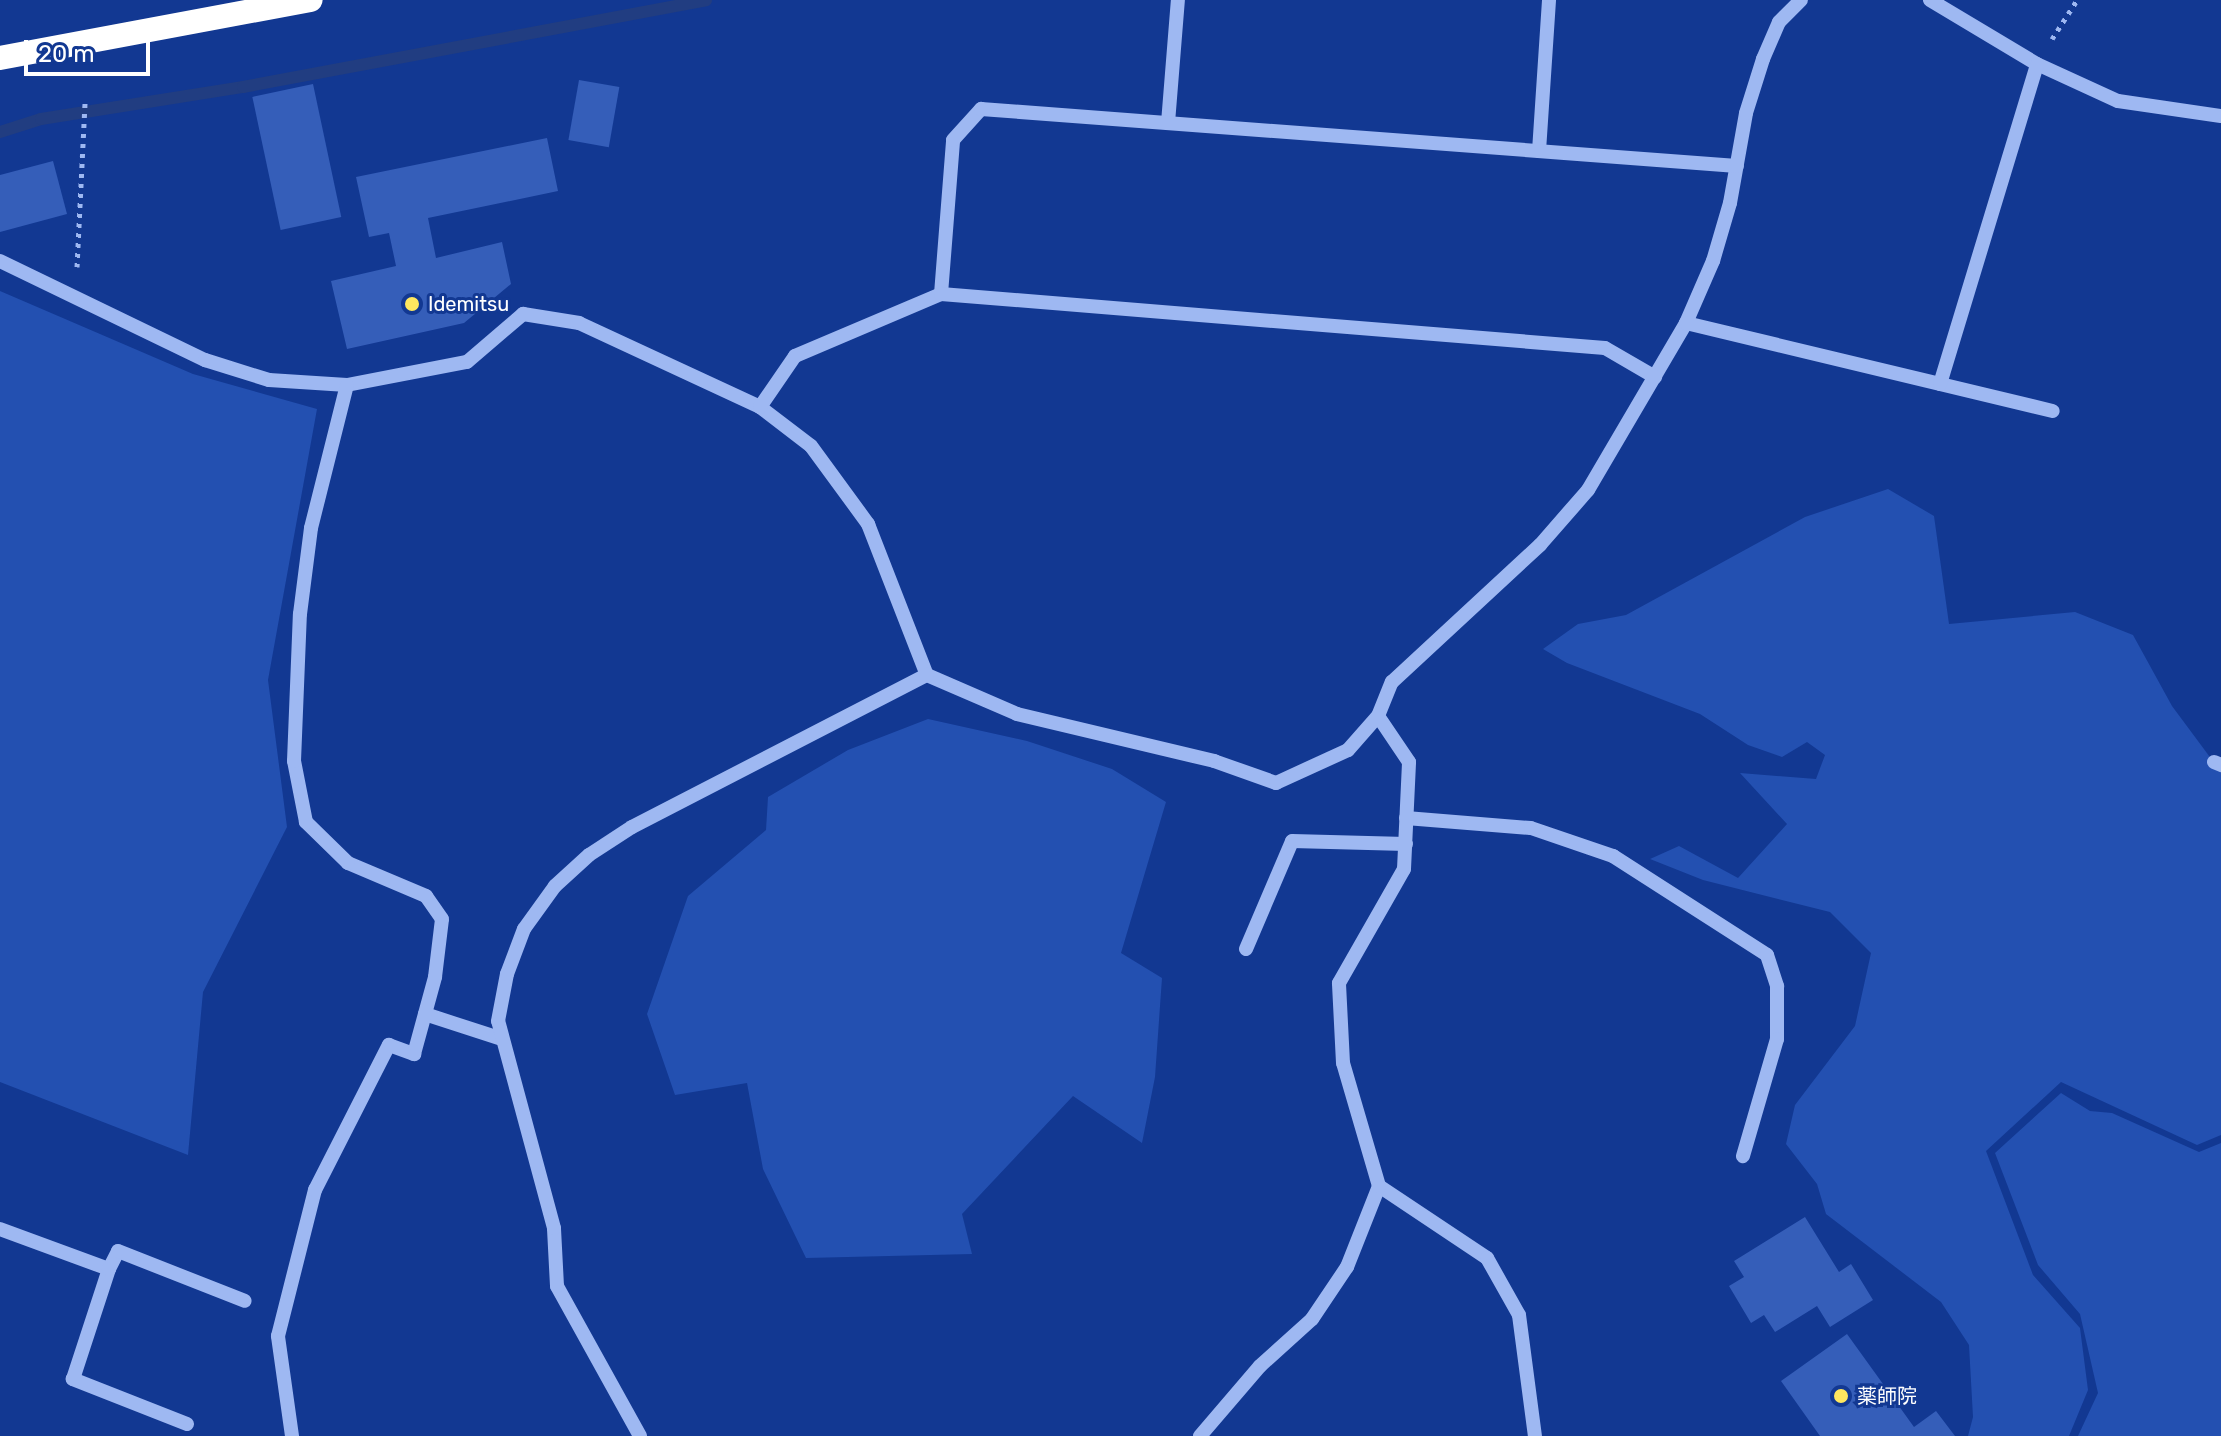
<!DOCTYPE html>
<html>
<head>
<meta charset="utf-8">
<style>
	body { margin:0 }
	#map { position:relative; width:2221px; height:1436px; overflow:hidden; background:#123892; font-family:Rubik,"Noto Sans JP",sans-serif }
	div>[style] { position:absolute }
	.green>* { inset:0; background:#2350b1 }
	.stream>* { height:12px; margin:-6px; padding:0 6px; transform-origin:6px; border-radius:6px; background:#213d81 }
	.building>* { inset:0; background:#355eb9; transform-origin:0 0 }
	.path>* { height:5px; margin-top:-2.5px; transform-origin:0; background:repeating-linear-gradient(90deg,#9eb8f2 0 4px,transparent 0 10px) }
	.minor>* { height:14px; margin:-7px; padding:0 7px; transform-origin:7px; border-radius:7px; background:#9eb8f2 }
	.highway>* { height:24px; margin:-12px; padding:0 12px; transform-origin:12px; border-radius:12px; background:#fff }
	.dots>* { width:22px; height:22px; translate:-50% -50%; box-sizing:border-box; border:4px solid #123892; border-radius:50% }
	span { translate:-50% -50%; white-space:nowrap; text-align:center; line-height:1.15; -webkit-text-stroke:6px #123892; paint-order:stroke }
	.poi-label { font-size:20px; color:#fff }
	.left { translate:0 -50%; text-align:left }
	.scale { position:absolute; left:24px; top:40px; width:126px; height:36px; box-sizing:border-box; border:4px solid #fff; border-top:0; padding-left:10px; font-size:24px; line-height:28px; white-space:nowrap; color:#fff; -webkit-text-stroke:6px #123892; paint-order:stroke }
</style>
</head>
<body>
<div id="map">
	<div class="green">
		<i style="clip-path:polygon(0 291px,193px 374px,317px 409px,268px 680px,287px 827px,203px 992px,188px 1155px,0 1082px)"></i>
		<i style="clip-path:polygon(1888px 489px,1934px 516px,1949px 624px,2075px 612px,2133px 635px,2172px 706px,2221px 772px,2221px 1135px,2197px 1145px,2061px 1082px,1986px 1151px,2033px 1275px,2080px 1328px,2088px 1390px,2069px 1436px,1968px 1436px,1973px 1417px,1969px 1345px,1941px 1302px,1826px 1214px,1817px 1184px,1786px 1144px,1795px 1105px,1855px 1026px,1871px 953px,1830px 912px,1703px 880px,1650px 859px,1679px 846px,1738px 878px,1787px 824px,1740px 773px,1816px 779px,1825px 755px,1807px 742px,1782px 757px,1748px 745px,1700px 714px,1567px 663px,1543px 649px,1578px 624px,1626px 615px,1805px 517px)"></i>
		<i style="clip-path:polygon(928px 719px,1027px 741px,1112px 769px,1166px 802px,1121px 953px,1162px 978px,1155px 1077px,1142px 1143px,1073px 1096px,962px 1214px,972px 1254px,806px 1258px,763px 1169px,747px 1083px,675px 1095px,647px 1014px,688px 896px,766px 830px,768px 797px,848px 750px)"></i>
		<i style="clip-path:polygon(2061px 1093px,2090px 1111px,2112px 1113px,2199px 1152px,2221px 1143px,2221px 1436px,2078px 1436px,2098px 1393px,2080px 1314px,2038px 1265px,1995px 1153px)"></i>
	</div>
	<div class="stream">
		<i style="left:0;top:132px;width:43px;rotate:-17.6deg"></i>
		<i style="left:41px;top:119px;width:205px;rotate:-9deg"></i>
		<i style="left:243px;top:87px;width:471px;rotate:-10.6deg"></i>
	</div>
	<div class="building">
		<i style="left:579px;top:80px;width:41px;height:61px;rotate:10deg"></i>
		<i style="left:313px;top:84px;width:136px;height:62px;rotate:78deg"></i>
		<i style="clip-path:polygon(547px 138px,558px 191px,428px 218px,436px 258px,502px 242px,511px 284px,464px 323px,347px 349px,331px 281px,396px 266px,389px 233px,369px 237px,356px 177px)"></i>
		<i style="clip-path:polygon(53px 161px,67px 214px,0 232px,0 175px)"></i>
		<i style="clip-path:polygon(1805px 1217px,1839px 1272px,1851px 1264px,1873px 1300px,1830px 1327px,1817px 1306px,1775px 1332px,1764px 1315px,1751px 1323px,1729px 1286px,1744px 1277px,1734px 1261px)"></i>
		<i style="clip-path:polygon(1847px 1334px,1914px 1427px,1936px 1411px,1955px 1436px,1820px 1436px,1781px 1381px)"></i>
	</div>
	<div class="path">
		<i style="left:2052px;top:39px;width:46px;rotate:-57.3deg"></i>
		<i style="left:77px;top:267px;width:165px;rotate:-87.2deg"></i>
	</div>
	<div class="minor">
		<i style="left:1930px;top:0;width:125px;rotate:30.9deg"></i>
		<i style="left:2037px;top:64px;width:89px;rotate:24.6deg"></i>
		<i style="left:2118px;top:101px;width:104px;rotate:8.3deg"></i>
		<i style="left:1168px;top:123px;width:123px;rotate:-85.4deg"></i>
		<i style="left:1539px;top:151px;width:151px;rotate:-86.2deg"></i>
		<i style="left:0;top:261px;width:228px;rotate:25.8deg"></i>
		<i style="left:205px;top:360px;width:67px;rotate:17.4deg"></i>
		<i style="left:269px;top:380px;width:78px;rotate:3.7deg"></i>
		<i style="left:347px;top:385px;width:122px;rotate:-10.9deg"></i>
		<i style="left:467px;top:362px;width:74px;rotate:-40.6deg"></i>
		<i style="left:523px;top:314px;width:57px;rotate:9.1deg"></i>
		<i style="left:579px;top:323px;width:200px;rotate:24.9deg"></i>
		<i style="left:760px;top:407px;width:64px;rotate:37.4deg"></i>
		<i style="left:811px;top:446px;width:97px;rotate:53.8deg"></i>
		<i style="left:868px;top:524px;width:162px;rotate:68.7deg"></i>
		<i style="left:927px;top:675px;width:98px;rotate:23.4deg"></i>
		<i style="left:1017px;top:714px;width:203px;rotate:13.4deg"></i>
		<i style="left:1214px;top:761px;width:66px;rotate:19.5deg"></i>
		<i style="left:1276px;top:783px;width:79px;rotate:-24.6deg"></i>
		<i style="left:1348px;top:750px;width:45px;rotate:-48.6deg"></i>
		<i style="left:1378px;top:716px;width:37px;rotate:-68deg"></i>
		<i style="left:1392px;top:682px;width:202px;rotate:-42.8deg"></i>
		<i style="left:1540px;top:545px;width:73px;rotate:-48.9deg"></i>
		<i style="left:1588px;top:490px;width:194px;rotate:-59.6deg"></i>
		<i style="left:1686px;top:323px;width:68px;rotate:-66.5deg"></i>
		<i style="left:1713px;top:261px;width:60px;rotate:-73.7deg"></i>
		<i style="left:1730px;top:203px;width:91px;rotate:-79.9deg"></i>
		<i style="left:1746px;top:113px;width:57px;rotate:-72.5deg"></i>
		<i style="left:1763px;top:59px;width:40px;rotate:-66.6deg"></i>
		<i style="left:1779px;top:22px;width:31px;rotate:-45deg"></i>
		<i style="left:941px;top:294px;width:154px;rotate:-85.5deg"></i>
		<i style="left:953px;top:140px;width:42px;rotate:-47.9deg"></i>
		<i style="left:981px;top:109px;width:758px;rotate:4.31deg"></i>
		<i style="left:1686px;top:323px;width:377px;rotate:13.5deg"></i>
		<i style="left:1940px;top:384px;width:334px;rotate:-73.1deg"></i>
		<i style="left:760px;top:407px;width:62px;rotate:-55.5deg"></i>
		<i style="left:795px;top:356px;width:159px;rotate:-23deg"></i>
		<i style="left:941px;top:294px;width:666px;rotate:4.65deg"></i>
		<i style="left:1605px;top:348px;width:58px;rotate:30.1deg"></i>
		<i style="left:2214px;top:762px;width:8px;rotate:23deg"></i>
		<i style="left:1406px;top:818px;width:125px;rotate:4.6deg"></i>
		<i style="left:1531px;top:828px;width:87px;rotate:18.9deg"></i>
		<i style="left:1613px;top:856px;width:183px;rotate:32.7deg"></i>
		<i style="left:1767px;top:955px;width:33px;rotate:72deg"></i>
		<i style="left:1777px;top:986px;width:53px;rotate:90deg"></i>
		<i style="left:1777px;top:1039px;width:122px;rotate:106.2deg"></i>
		<i style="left:1246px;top:949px;width:117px;rotate:-66.9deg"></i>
		<i style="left:1292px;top:841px;width:114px;rotate:1.5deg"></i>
		<i style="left:425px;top:1014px;width:81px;rotate:18deg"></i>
		<i style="left:1379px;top:1186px;width:130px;rotate:33.7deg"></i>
		<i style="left:1487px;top:1258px;width:65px;rotate:60.7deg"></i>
		<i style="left:1519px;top:1315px;width:122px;rotate:82.5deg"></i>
		<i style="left:0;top:1229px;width:116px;rotate:20.2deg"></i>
		<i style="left:187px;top:1424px;width:123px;rotate:-158.5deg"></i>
		<i style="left:73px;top:1379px;width:116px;rotate:-71.9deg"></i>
		<i style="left:109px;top:1269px;width:20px;rotate:-63deg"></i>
		<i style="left:118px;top:1251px;width:136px;rotate:21.5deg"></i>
		<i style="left:292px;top:1436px;width:101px;rotate:-98deg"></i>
		<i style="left:278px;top:1336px;width:151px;rotate:-75.8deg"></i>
		<i style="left:315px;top:1190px;width:163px;rotate:-63deg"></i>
		<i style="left:389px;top:1045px;width:27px;rotate:20deg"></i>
		<i style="left:414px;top:1054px;width:80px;rotate:-74.7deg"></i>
		<i style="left:435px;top:977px;width:58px;rotate:-83.1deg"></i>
		<i style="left:442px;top:919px;width:28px;rotate:-125deg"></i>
		<i style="left:426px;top:896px;width:85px;rotate:-157.1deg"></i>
		<i style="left:348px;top:863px;width:59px;rotate:-135.7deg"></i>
		<i style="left:306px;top:822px;width:62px;rotate:-101.1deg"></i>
		<i style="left:294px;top:761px;width:147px;rotate:-87.7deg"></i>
		<i style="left:300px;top:614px;width:87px;rotate:-82.7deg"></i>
		<i style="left:311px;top:528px;width:147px;rotate:-75.9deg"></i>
		<i style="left:640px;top:1436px;width:171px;rotate:-119deg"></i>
		<i style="left:557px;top:1286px;width:58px;rotate:-93deg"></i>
		<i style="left:554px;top:1228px;width:214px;rotate:-105.1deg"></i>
		<i style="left:498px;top:1021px;width:48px;rotate:-79.2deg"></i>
		<i style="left:507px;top:974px;width:48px;rotate:-69.3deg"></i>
		<i style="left:524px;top:929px;width:53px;rotate:-54.2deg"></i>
		<i style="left:555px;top:886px;width:46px;rotate:-42.4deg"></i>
		<i style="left:589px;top:855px;width:51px;rotate:-33.1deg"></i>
		<i style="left:632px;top:827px;width:332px;rotate:-27.3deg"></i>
		<i style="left:1200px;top:1436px;width:92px;rotate:-49.4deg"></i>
		<i style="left:1260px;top:1366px;width:70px;rotate:-42.1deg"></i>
		<i style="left:1312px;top:1319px;width:63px;rotate:-56.1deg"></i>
		<i style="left:1347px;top:1267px;width:87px;rotate:-68.4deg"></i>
		<i style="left:1379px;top:1186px;width:128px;rotate:-106.3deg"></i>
		<i style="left:1343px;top:1063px;width:80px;rotate:-92.9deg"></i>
		<i style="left:1339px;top:983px;width:131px;rotate:-60.3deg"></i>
		<i style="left:1404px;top:869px;width:107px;rotate:-87.3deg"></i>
		<i style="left:1409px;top:762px;width:55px;rotate:-124deg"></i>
	</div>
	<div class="highway">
		<i style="left:0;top:58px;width:316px;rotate:-10.6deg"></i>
	</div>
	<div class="dots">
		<i style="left:412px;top:304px;background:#ffe75f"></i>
		<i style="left:1841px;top:1396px;background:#ffe75f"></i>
	</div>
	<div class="poi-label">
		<span class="left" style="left:428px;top:304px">Idemitsu</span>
		<span class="left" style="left:1857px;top:1396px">薬師院</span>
	</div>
	<div class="scale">20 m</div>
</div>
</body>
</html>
